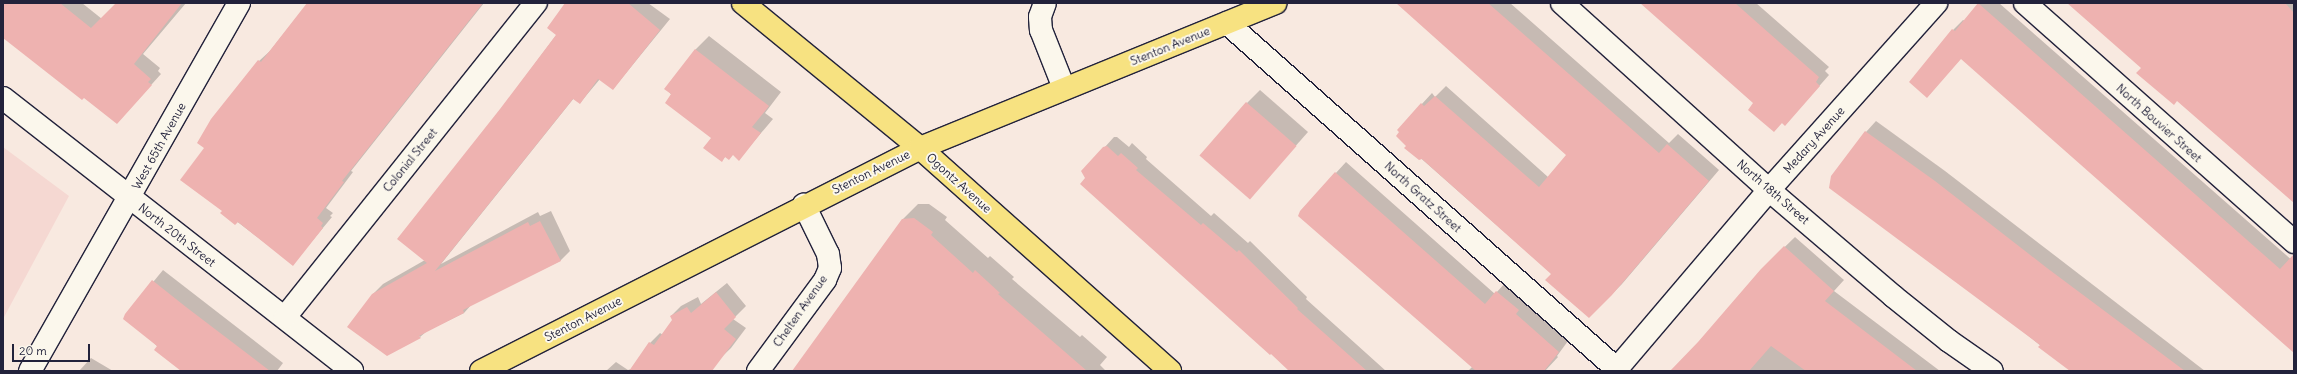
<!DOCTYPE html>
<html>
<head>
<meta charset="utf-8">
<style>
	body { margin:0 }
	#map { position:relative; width:2297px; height:374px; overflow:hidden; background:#f8e9e0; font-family:Delius,sans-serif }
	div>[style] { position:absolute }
	.built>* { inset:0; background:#f5d8d2 }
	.shadow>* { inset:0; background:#0003 }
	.building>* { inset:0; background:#eeb2b0; transform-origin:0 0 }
	.roads { filter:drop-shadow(1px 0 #22223b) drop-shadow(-1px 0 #22223b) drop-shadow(0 1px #22223b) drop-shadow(0 -1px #22223b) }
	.minor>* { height:22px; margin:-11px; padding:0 11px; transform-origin:11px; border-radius:11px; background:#fbf7ec }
	.primary>* { height:22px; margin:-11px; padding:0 11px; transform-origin:11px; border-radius:11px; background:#f7e281 }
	span { translate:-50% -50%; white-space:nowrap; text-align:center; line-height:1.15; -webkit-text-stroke:4px #fbf7ec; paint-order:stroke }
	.street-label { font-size:12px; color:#22223b }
	.frame { position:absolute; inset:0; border:4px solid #22223b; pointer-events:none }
	.scale { position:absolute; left:12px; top:344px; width:78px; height:18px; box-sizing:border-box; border:2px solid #22223b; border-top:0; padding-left:5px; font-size:12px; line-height:14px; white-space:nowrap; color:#22223b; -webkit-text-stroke:3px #fbf7ec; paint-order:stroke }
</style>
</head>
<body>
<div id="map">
	<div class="built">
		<i style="clip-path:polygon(3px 147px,69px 196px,3px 319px)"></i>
	</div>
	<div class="shadow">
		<i style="clip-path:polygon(3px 3px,82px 3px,102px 19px,117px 3px,186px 3px,143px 54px,160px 68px,158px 71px,161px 74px,117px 123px,3px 34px)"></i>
		<i style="clip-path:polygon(308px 3px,484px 3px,351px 171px,353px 172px,326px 208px,333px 213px,330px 216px,332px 217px,293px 264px,223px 211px,205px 148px,212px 119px,259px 61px,270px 51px)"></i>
		<i style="clip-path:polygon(566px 3px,648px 3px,670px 19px,613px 89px,600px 79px,580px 103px,574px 98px,441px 264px,538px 212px,540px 216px,551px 211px,570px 251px,560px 261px,472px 304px,464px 313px,427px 331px,420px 337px,373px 294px,383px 284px,425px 260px,501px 109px,557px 34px,548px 28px)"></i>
		<i style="clip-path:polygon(1398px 3px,1510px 3px,1669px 143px,1678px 134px,1719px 170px,1622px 284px,1589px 317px,1552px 274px,1407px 146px,1398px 130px,1432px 93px,1435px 97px,1446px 86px,1548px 177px,1567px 155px)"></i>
		<i style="clip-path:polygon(1642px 3px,1756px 3px,1829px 67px,1825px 71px,1829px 75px,1785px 125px,1754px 103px)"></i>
		<i style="clip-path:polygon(1980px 3px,1999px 3px,2294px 262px,2294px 338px,1961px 58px,1927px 97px,1910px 82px,1953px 30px,1963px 20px,1965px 21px)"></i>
		<i style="clip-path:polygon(2069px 3px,2294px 3px,2294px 202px,2178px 100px)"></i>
		<i style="clip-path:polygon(709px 36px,781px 92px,765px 113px,773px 119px,739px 159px,733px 154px,726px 156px,722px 160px,713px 138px,666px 89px,696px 49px)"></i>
		<i style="clip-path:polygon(1260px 90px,1308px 132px,1262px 184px,1247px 103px)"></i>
		<i style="clip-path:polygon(1876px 121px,1945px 171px,2205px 371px,2072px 371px,1832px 177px,1866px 132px)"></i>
		<i style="clip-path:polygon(1114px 137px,1117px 137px,1129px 147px,1132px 143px,1147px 157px,1146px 159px,1211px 216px,1214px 213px,1248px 243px,1250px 241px,1307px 297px,1306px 299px,1386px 371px,1292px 371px,1104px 148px)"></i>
		<i style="clip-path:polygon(1346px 162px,1495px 294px,1507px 281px,1528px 300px,1525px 303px,1568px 341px,1557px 356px,1558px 357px,1545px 371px,1468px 371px,1473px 366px,1301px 211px)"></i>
		<i style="clip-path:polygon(918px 204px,929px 204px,947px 217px,945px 220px,988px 258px,990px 256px,1014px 277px,1012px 279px,1080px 337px,1082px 335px,1107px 357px,1100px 365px,1106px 371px,793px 371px,903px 219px)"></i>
		<i style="clip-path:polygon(1795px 237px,1844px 280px,1834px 291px,1940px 371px,1674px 371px,1761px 270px)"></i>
		<i style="clip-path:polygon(163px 270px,283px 363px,277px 371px,182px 371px,126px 315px)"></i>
		<i style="clip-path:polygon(727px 283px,746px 306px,733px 319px,746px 328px,731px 348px,707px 371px,606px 371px,616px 362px,628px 370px,631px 369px,650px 343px,660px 333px,663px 335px,673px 320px,671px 316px,681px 306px,698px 297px,701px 304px)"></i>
		<i style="clip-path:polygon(91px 358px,113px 371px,79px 371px)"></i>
	</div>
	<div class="building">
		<i style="clip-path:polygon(3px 3px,60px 3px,91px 28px,116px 3px,182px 3px,134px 64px,151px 79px,148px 82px,152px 85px,117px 124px,84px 98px,82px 100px,3px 38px)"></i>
		<i style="clip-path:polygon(307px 3px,483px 3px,342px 181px,344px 182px,317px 218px,323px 223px,321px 226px,323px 228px,293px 266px,238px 222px,235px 225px,220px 213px,222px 211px,180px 180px,204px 148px,197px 143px,211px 119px,258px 60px,261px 62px)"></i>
		<i style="clip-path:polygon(565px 3px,628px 3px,660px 30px,613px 90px,598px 79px,580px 104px,573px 99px,435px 271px,528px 222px,530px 226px,540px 221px,561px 261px,463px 310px,464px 313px,419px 336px,421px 338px,387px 356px,347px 327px,372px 294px,427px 263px,397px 239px,500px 109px,556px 35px,547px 28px)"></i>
		<i style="clip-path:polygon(1396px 3px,1488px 3px,1659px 153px,1667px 144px,1709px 181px,1612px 295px,1589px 318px,1545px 280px,1551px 274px,1422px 159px,1419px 160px,1404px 148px,1406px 146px,1396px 136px,1399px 132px,1397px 130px,1421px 103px,1424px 106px,1435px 96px,1539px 187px,1566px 155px)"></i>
		<i style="clip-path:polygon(1640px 3px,1735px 3px,1819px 77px,1816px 82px,1820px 86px,1785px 126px,1782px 123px,1774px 132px,1748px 110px,1753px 103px)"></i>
		<i style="clip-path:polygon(1978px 3px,2280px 269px,2294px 254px,2294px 353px,1961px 59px,1927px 98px,1909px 82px,1952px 29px,1955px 31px)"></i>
		<i style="clip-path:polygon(2067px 3px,2285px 3px,2294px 13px,2294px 203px,2177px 101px,2174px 105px,2136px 73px,2141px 68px)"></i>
		<i style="clip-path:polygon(695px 49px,769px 106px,752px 127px,761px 133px,739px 161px,733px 155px,729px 160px,725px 157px,722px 162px,703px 148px,711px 138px,665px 103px,671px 94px,664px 89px)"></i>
		<i style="left:1246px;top:102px;width:67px;height:71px;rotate:41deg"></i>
		<i style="clip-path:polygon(1865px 131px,1935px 181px,2047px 268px,2185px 371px,2070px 371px,2038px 347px,2040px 345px,1829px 188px,1831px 176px)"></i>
		<i style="clip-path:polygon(1107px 146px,1118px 156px,1121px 153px,1138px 168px,1136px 170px,1201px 225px,1203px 223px,1237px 252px,1239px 250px,1298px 308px,1297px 309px,1367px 371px,1289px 371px,1271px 354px,1270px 355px,1080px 184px,1085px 178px,1081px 171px,1103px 147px)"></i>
		<i style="clip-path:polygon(1335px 172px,1485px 304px,1496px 291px,1519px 310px,1516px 314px,1559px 352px,1544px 371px,1476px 371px,1298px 216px,1300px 211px)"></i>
		<i style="clip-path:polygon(914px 218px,933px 232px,931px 235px,973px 273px,975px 270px,1000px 293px,998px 294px,1087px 371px,792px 371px,902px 219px)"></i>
		<i style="clip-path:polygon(1784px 246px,1834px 291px,1825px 301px,1917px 371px,1806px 371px,1771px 346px,1749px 371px,1670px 371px,1698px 342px,1761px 269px)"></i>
		<i style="clip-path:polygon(152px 280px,186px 307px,270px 371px,181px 371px,154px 350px,157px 346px,123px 319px,125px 314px)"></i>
		<i style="clip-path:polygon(716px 292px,736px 317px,724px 329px,736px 339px,712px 371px,629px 371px,649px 342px,654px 345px,672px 320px,670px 316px,687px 307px,691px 313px)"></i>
	</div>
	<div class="roads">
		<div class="minor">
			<i style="left:1045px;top:3px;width:15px;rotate:110deg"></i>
			<i style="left:1040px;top:17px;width:13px;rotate:86deg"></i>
			<i style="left:1041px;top:30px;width:62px;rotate:68.4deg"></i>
			<i style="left:1562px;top:3px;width:279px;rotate:42.1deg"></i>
			<i style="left:1769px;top:190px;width:163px;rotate:40.5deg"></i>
			<i style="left:1893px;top:296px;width:72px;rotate:38.8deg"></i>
			<i style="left:1949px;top:341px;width:52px;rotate:34.9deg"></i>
			<i style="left:2025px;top:3px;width:360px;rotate:41.6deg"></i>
			<i style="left:1227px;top:23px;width:524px;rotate:41.6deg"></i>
			<i style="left:3px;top:98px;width:443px;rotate:38deg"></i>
			<i style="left:285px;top:317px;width:402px;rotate:-51.4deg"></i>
			<i style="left:30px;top:371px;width:423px;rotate:-60.4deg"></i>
			<i style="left:758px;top:371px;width:113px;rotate:-53.6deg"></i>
			<i style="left:825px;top:280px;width:13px;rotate:-67deg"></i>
			<i style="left:830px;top:268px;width:14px;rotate:-98deg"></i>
			<i style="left:828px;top:254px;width:55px;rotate:-116.1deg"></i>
			<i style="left:1615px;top:371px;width:238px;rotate:-49.6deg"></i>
			<i style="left:1769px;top:190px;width:251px;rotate:-48.2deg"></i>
		</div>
		<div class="primary">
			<i style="left:743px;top:3px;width:229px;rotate:39.3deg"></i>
			<i style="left:920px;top:148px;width:335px;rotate:41.7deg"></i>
			<i style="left:481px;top:371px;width:492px;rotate:-26.9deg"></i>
			<i style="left:920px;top:148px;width:384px;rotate:-22.2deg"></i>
		</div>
	</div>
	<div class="street-label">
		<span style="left:1170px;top:46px;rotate:-22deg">Stenton Avenue</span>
		<span style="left:2159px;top:123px;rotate:42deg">North Bouvier Street</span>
		<span style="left:1814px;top:140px;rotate:-48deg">Medary Avenue</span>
		<span style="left:159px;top:146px;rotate:-61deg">West 65th Avenue</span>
		<span style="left:410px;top:160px;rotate:-51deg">Colonial Street</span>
		<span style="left:871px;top:172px;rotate:-26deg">Stenton Avenue</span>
		<span style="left:959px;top:183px;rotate:42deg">Ogontz Avenue</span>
		<span style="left:1773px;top:192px;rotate:41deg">North 18th Street</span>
		<span style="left:1423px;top:197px;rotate:42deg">North Gratz Street</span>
		<span style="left:177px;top:235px;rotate:38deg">North 20th Street</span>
		<span style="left:800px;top:311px;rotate:-55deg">Chelten Avenue</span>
		<span style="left:583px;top:319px;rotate:-27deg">Stenton Avenue</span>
	</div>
	<div class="frame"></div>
	<div class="scale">20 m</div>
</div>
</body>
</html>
